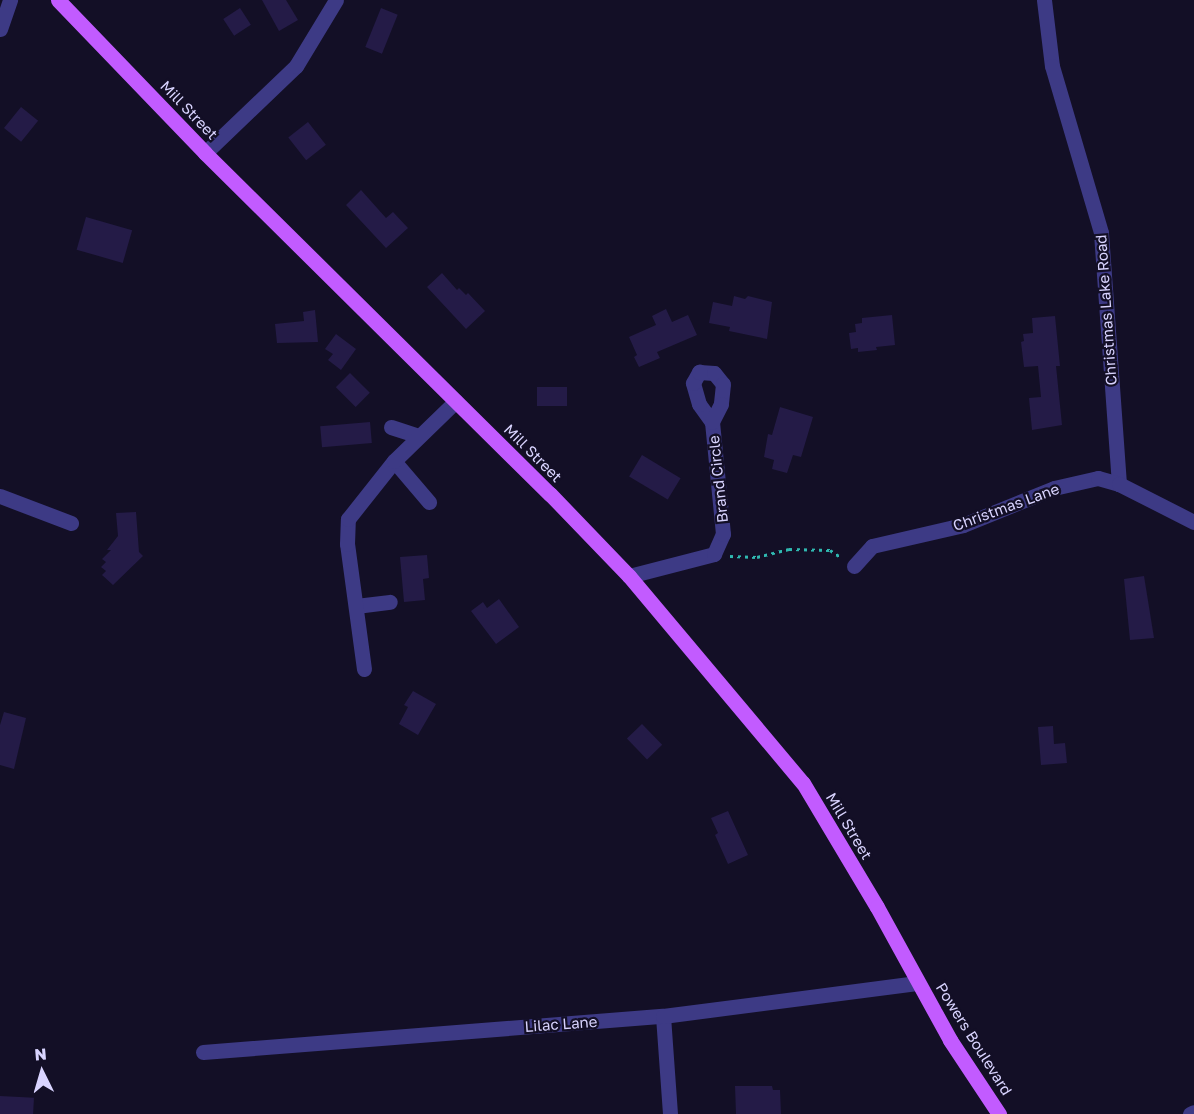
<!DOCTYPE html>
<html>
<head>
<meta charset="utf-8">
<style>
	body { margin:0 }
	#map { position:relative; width:1194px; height:1114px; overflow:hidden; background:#130f26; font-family:"Golos Text",sans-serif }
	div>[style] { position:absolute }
	.building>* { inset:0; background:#241b47; transform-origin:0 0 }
	.path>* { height:3px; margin-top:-1.5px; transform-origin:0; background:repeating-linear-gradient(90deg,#2fb8b0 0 3px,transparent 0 7.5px) }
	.minor>* { height:15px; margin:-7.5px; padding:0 7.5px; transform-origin:7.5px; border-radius:7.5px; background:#3d3a85 }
	.major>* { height:15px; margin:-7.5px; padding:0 7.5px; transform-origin:7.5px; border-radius:7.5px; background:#c25bff }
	span { translate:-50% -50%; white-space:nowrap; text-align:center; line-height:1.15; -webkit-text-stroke:4.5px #130f26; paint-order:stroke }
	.street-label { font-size:15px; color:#d9d4ff }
	.north { position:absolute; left:12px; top:1042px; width:60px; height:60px; -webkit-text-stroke:4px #130f26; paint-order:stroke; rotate:355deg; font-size:16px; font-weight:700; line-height:24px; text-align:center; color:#d9d4ff }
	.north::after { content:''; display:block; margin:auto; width:21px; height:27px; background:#d9d4ff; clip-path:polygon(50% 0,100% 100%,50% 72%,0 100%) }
</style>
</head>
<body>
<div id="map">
	<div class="building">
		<i style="clip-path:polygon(262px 0,286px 0,298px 20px,279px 31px)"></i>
		<i style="left:240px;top:8px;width:20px;height:20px;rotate:57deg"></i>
		<i style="left:381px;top:8px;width:18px;height:42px;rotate:22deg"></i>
		<i style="left:21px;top:107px;width:22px;height:27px;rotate:39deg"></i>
		<i style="left:308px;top:122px;width:29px;height:25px;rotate:52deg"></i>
		<i style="clip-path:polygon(361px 190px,386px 218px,393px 212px,408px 228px,386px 248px,346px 205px)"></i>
		<i style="left:86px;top:217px;width:48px;height:34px;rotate:16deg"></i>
		<i style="clip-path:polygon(442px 273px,457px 290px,459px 288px,466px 295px,468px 293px,485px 311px,466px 329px,427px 287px)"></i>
		<i style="clip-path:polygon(734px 296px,745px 299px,748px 296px,772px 302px,767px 339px,729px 331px,730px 327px,709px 323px,713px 302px,732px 306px)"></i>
		<i style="clip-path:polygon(666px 309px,672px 322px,688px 315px,697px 335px,657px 352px,660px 358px,639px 367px,634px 357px,637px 355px,629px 337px,656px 325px,652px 316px)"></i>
		<i style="clip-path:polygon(315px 310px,318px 342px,277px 343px,275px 324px,304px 321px,303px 312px)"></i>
		<i style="clip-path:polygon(892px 315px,895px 345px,876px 347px,877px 350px,858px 352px,858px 348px,851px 349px,849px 333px,856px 332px,855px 324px,862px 323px,862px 318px)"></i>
		<i style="clip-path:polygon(1055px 316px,1060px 366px,1056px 366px,1062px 425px,1032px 430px,1029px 398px,1041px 397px,1038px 366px,1024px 367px,1021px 342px,1024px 341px,1023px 334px,1033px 333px,1032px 318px)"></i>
		<i style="clip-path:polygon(336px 334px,356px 349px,341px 370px,328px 360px,333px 354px,325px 349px)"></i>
		<i style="left:350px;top:373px;width:28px;height:20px;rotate:45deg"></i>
		<i style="left:537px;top:387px;width:30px;height:19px"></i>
		<i style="clip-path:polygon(780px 407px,813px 417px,801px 457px,793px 455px,787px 473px,772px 469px,774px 460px,764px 457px,768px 434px,772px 435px)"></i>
		<i style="left:370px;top:422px;width:21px;height:50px;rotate:85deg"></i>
		<i style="left:642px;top:455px;width:45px;height:25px;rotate:31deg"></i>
		<i style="clip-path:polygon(136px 512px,139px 552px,143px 556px,113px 585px,102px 575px,106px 571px,101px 567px,106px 562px,102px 559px,111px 550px,107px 550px,118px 536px,116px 513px)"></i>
		<i style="clip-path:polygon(427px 555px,429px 578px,423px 579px,425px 600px,404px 602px,400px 557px)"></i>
		<i style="clip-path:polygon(1144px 576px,1154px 638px,1130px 640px,1124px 579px)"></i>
		<i style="clip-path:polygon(499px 599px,519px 627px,496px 644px,471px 611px,483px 602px,487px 608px)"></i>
		<i style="clip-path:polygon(413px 691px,436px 704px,418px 735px,399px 724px,408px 707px,404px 705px)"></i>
		<i style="clip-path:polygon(4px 712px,26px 718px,14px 769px,0 765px,0 725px)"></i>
		<i style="left:642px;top:724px;width:29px;height:21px;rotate:46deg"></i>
		<i style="clip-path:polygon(1053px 726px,1054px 744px,1065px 743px,1067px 763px,1041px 765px,1038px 727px)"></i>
		<i style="clip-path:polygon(728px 811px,748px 855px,728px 864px,715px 835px,718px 833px,711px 818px)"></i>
		<i style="clip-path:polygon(735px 1086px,772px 1086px,773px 1090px,780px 1090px,781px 1114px,736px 1114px)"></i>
		<i style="left:0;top:1096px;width:34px;height:18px;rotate:3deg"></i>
	</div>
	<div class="path">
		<i style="left:730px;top:556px;width:27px;rotate:2deg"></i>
		<i style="left:757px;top:557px;width:33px;rotate:-14deg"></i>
		<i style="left:789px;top:549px;width:41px;rotate:1.4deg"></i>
		<i style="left:830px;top:550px;width:14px;rotate:34deg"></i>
	</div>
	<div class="minor">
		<i style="left:1044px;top:0;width:66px;rotate:83.1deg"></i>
		<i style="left:1052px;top:66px;width:174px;rotate:73.6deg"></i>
		<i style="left:1101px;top:233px;width:252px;rotate:85.9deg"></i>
		<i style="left:0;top:29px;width:31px;rotate:-71deg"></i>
		<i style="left:205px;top:153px;width:126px;rotate:-43.7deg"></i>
		<i style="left:296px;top:66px;width:77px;rotate:-58.8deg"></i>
		<i style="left:391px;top:427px;width:28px;rotate:18deg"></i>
		<i style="left:394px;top:461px;width:54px;rotate:49.5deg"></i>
		<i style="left:0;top:496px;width:76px;rotate:20.8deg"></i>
		<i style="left:854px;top:566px;width:27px;rotate:-48deg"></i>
		<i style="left:872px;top:546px;width:93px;rotate:-13deg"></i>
		<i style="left:963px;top:525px;width:98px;rotate:-22.1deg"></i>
		<i style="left:1054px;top:488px;width:45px;rotate:-12.8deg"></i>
		<i style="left:1098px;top:478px;width:22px;rotate:16deg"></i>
		<i style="left:1119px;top:484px;width:84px;rotate:26.9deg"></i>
		<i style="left:629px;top:576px;width:88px;rotate:-14.5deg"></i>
		<i style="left:714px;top:554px;width:22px;rotate:-66deg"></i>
		<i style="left:723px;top:534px;width:113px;rotate:-95.6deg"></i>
		<i style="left:712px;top:422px;width:22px;rotate:-126deg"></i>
		<i style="left:699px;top:404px;width:22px;rotate:-106deg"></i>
		<i style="left:693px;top:383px;width:13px;rotate:-61deg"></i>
		<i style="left:699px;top:372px;width:15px;rotate:4deg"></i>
		<i style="left:714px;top:373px;width:14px;rotate:51deg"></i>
		<i style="left:723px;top:384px;width:20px;rotate:96deg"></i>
		<i style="left:721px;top:404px;width:20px;rotate:117deg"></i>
		<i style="left:356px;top:606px;width:34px;rotate:-7deg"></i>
		<i style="left:364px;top:669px;width:126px;rotate:-97.7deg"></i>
		<i style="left:347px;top:544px;width:25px;rotate:-88deg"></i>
		<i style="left:348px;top:519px;width:74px;rotate:-51.6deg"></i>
		<i style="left:394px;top:461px;width:86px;rotate:-44.1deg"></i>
		<i style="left:663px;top:1016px;width:98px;rotate:85.9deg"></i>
		<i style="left:203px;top:1052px;width:461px;rotate:-4.5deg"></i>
		<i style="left:663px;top:1016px;width:256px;rotate:-7.4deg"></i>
		<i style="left:1190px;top:1114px;width:4px;rotate:-27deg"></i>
	</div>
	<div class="major">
		<i style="left:58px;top:0;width:212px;rotate:46.1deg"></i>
		<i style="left:205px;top:153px;width:485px;rotate:44.7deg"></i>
		<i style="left:550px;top:494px;width:114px;rotate:46.1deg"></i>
		<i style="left:629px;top:576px;width:270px;rotate:50deg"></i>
		<i style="left:803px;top:783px;width:144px;rotate:59.2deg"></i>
		<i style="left:877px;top:907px;width:152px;rotate:61.2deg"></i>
		<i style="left:950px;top:1040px;width:89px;rotate:56.5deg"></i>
	</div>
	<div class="street-label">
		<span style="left:189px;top:110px;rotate:46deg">Mill Street</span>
		<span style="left:1106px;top:310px;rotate:-94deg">Christmas Lake Road</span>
		<span style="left:533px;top:453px;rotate:45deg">Mill Street</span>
		<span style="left:718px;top:479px;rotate:-96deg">Brand Circle</span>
		<span style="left:1006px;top:507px;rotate:-20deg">Christmas Lane</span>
		<span style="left:849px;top:826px;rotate:59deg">Mill Street</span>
		<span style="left:561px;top:1024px;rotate:-4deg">Lilac Lane</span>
		<span style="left:974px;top:1039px;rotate:58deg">Powers Boulevard</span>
	</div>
	<div class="north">N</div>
</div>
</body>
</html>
